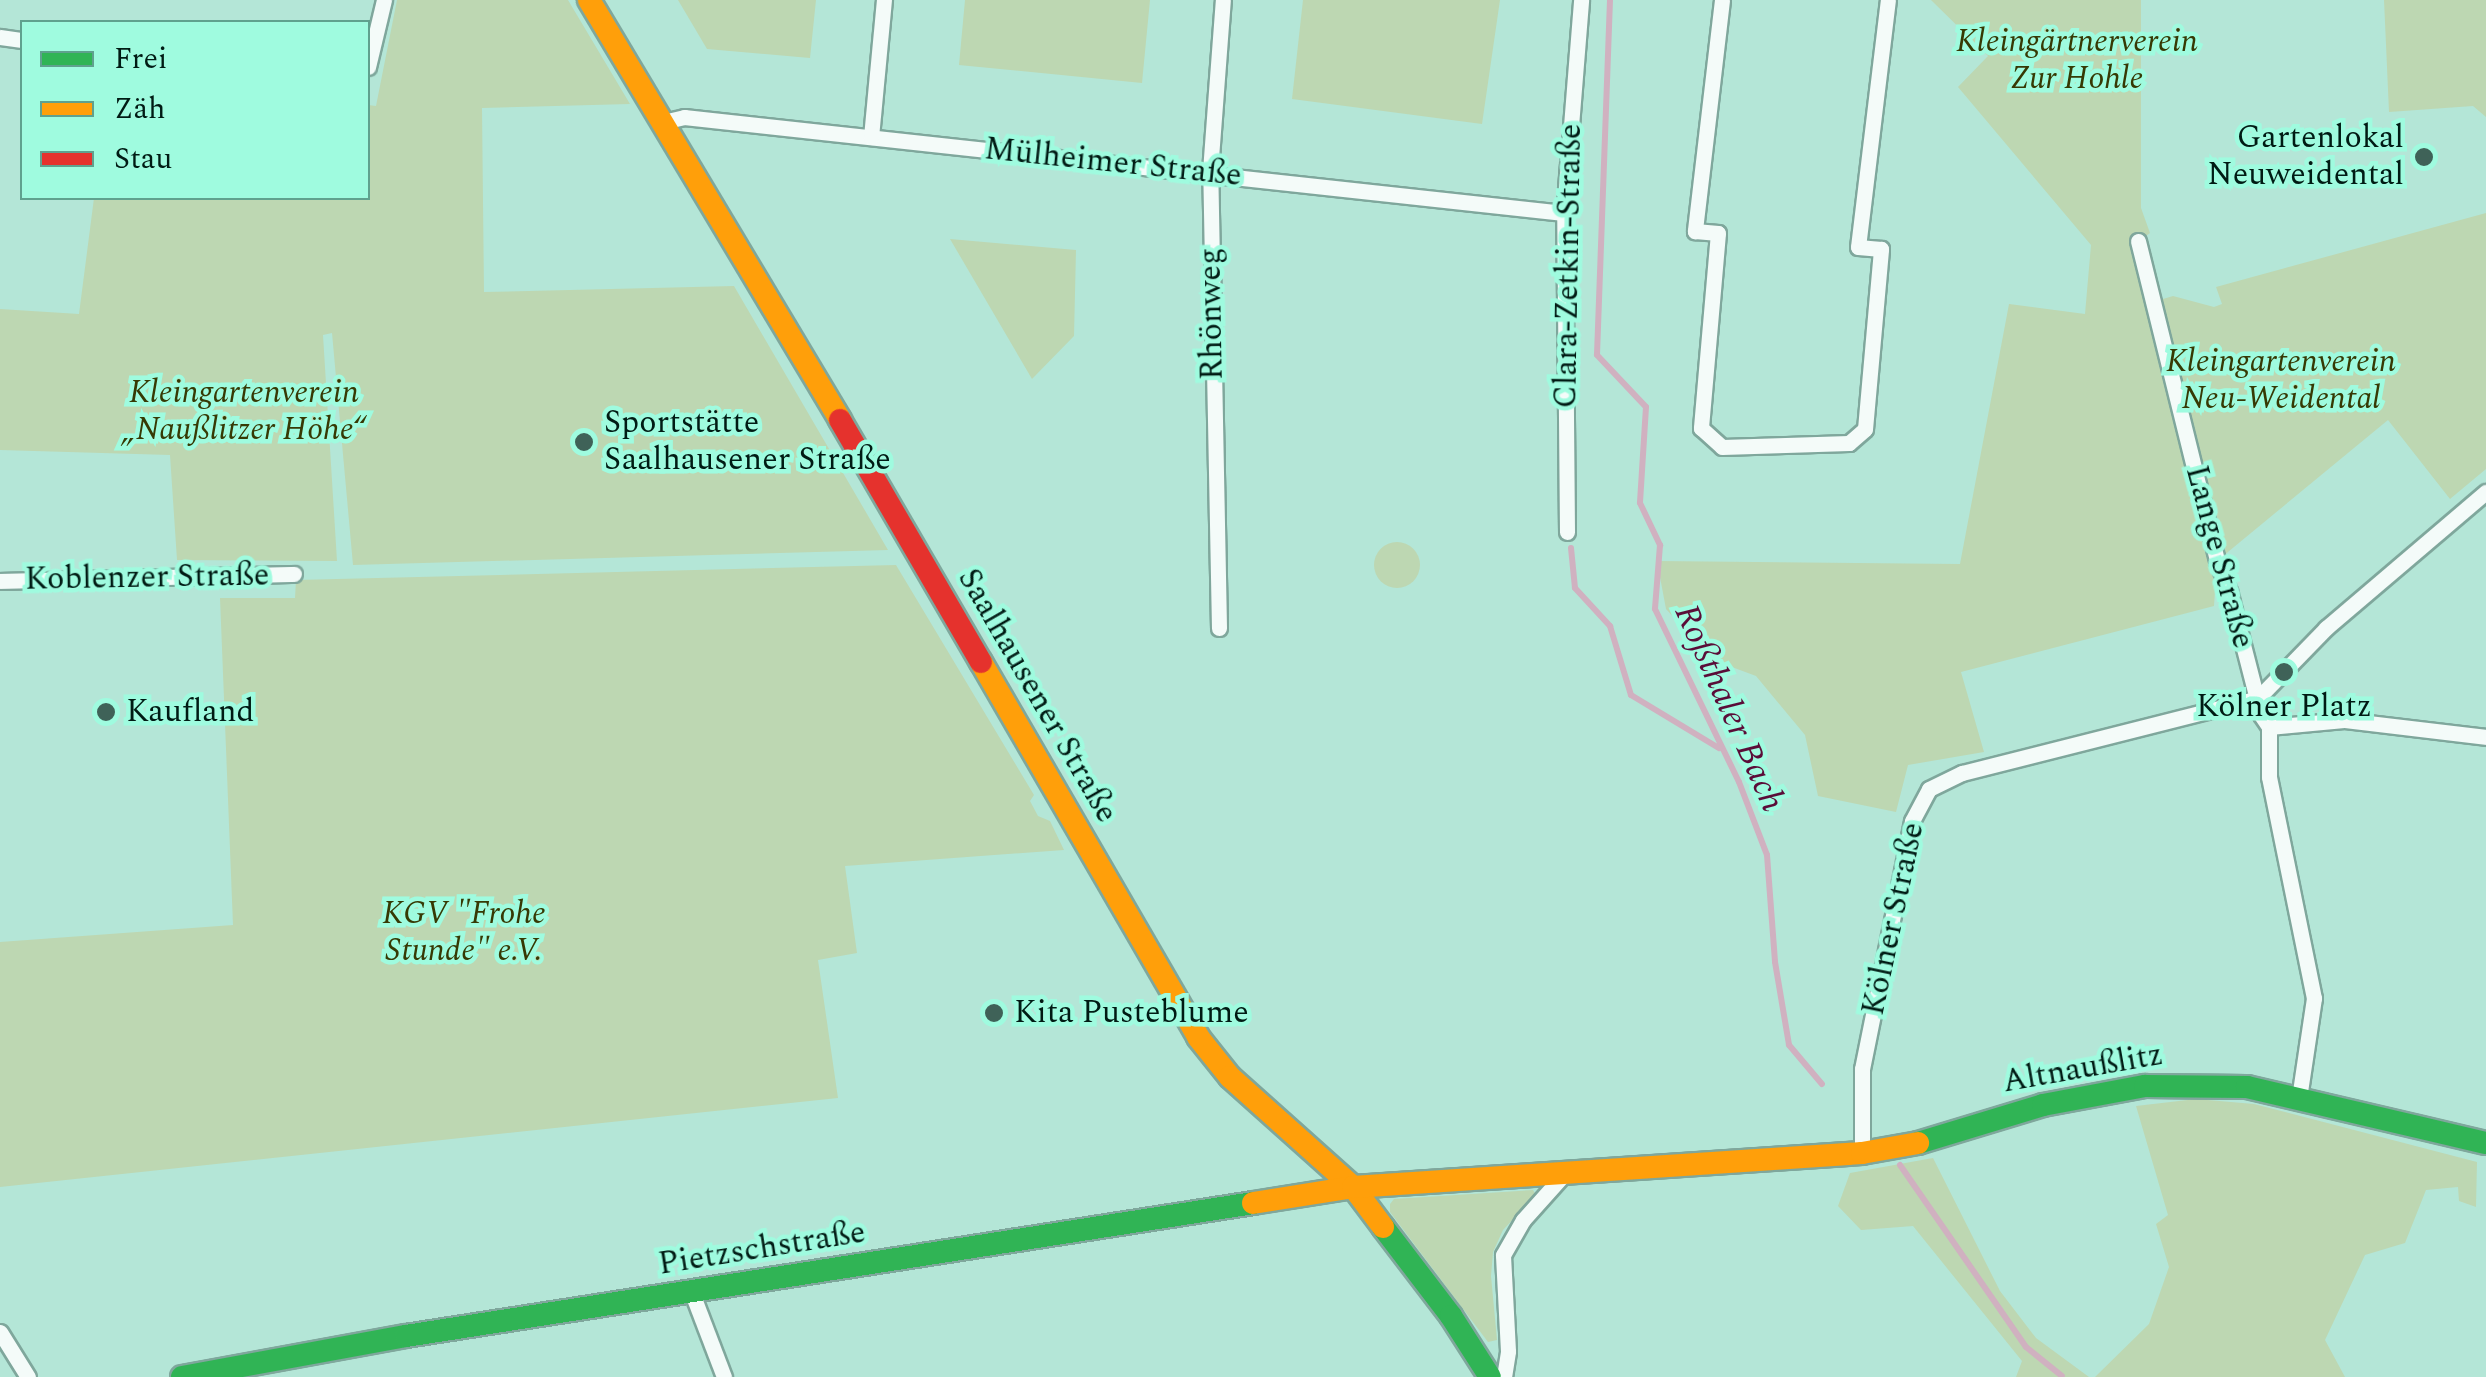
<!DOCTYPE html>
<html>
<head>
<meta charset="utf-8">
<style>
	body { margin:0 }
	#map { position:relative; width:2486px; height:1377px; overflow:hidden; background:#b4e6d7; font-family:Spectral,serif }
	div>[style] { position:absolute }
	.green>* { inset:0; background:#bdd7b2 }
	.round { border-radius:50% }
	.stream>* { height:6px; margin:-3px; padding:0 3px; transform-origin:3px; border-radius:3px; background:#d0b1c0 }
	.roads { filter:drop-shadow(2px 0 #7fa79c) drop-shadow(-2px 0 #7fa79c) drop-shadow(0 2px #7fa79c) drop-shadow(0 -2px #7fa79c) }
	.street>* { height:15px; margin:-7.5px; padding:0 7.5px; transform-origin:7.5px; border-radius:7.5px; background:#f4fbf9 }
	.fast>* { height:22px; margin:-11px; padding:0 11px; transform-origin:11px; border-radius:11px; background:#30b455 }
	.slow>* { height:22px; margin:-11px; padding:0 11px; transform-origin:11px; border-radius:11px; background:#ff9f0a }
	.jam>* { height:22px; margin:-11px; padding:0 11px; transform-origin:11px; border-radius:11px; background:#e5322d }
	.dots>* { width:28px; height:28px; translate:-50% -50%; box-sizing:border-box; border:5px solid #9ffbdf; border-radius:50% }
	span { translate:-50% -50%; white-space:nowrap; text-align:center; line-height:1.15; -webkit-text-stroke:9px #9ffbdf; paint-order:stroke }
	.park-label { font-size:32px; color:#363904; font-style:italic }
	.poi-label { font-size:32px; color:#001b14 }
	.right { translate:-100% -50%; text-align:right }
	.left { translate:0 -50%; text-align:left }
	.street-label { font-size:32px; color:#001b14 }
	.water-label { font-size:35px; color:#5a0d38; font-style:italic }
	.legend { position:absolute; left:20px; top:20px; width:350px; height:180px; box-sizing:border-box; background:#9ffbdf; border:2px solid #5fa18e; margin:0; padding:12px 18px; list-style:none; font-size:30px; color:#001b14 }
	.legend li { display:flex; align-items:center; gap:20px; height:50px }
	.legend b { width:50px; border:2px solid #5fa18e }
</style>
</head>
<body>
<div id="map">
	<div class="green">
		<i style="clip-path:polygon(397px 0,568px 0,630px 104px,482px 108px,484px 292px,734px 286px,888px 550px,353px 565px,332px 333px,323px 335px,337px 561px,177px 560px,170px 455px,0 450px,0 309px,79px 314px,94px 198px,368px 198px,368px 105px,376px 106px)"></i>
		<i style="clip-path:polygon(678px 0,816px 0,810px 58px,707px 49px)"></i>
		<i style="clip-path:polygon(965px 0,1150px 0,1142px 83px,959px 65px)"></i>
		<i style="clip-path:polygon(1303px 0,1500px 0,1482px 124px,1292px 99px)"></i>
		<i style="clip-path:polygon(1931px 0,2141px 0,2141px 208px,2150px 233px,2138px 242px,2153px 302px,2173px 296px,2214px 307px,2222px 304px,2216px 287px,2486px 213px,2486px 469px,2450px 499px,2388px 420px,2217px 561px,2214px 606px,1961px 672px,1984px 752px,1908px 765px,1896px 812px,1818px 796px,1805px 735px,1756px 676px,1713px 660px,1666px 609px,1657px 561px,1960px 564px,2009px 304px,2085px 314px,2091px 245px,1958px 87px,1988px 56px)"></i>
		<i style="clip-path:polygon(2384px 0,2486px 0,2486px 117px,2473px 106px,2389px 112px)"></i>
		<i style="clip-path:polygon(950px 239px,1076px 250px,1074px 336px,1032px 379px)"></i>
		<i class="round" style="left:1374px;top:542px;width:46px;height:46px"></i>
		<i style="clip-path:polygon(896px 565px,1034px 795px,1030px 801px,1038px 816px,1050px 821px,1064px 850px,845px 866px,857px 953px,818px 960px,838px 1098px,0 1187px,0 942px,233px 925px,220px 598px,295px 598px,296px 580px)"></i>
		<i style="clip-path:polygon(2196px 1099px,2254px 1104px,2477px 1162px,2476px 1207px,2459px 1201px,2458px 1187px,2426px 1190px,2405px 1243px,2365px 1255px,2325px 1340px,2345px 1377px,2095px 1377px,2149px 1324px,2169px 1267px,2156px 1224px,2168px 1215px,2136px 1106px)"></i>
		<i style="clip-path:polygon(1933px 1158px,2000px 1291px,2036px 1338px,2089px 1377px,2016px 1377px,2022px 1361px,1913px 1226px,1861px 1230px,1838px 1206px,1850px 1173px)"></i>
		<i style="clip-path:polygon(1533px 1190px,1536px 1195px,1503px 1230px,1493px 1252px,1491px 1276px,1497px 1340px,1488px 1342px,1390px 1212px,1390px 1204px,1394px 1199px)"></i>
	</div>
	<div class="stream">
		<i style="left:1610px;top:0;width:355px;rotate:92.1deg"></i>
		<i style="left:1597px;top:355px;width:71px;rotate:46.7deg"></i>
		<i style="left:1646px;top:407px;width:96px;rotate:93.6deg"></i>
		<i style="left:1640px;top:503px;width:47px;rotate:64.5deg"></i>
		<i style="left:1660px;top:545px;width:64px;rotate:94.5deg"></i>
		<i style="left:1655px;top:609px;width:192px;rotate:64.1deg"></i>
		<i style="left:1739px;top:782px;width:78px;rotate:69deg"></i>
		<i style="left:1767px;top:855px;width:107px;rotate:85.7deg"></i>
		<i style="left:1775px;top:962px;width:84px;rotate:80.4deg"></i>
		<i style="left:1789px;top:1045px;width:51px;rotate:49.8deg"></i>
		<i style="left:1571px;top:548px;width:40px;rotate:84.3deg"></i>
		<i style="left:1575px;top:588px;width:52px;rotate:47.4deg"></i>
		<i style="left:1610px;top:626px;width:72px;rotate:73.1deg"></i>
		<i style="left:1631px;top:695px;width:103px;rotate:31.1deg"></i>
		<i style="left:1900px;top:1165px;width:221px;rotate:55.3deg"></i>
		<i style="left:2026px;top:1347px;width:46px;rotate:38.9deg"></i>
	</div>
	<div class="roads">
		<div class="street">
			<i style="left:1722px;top:0;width:233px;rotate:96.7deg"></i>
			<i style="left:1695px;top:231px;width:23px;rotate:5deg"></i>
			<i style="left:1718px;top:233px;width:196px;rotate:95deg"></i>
			<i style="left:1701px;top:428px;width:28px;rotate:42deg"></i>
			<i style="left:1722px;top:447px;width:127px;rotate:-1.8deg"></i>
			<i style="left:1849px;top:443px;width:21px;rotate:-41deg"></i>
			<i style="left:1865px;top:429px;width:181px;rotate:-84.9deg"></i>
			<i style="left:1881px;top:249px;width:23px;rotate:-175deg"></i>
			<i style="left:1858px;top:247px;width:249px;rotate:-83.1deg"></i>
			<i style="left:0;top:37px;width:22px;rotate:8deg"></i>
			<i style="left:368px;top:67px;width:69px;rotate:-76.6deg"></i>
			<i style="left:663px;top:122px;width:22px;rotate:-13deg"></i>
			<i style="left:684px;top:117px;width:885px;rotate:6.23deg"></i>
			<i style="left:871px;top:137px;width:138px;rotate:-84.6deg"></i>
			<i style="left:2138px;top:241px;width:330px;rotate:76.1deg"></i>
			<i style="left:2217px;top:561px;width:35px;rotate:68deg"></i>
			<i style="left:2230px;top:594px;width:125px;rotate:75.6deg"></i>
			<i style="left:2261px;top:715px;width:14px;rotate:56deg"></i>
			<i style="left:2269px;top:727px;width:75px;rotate:-5.3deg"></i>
			<i style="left:2344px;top:720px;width:143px;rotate:6.8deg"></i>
			<i style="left:1567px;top:532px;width:319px;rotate:-90.5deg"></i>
			<i style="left:1564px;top:213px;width:214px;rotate:-85.4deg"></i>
			<i style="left:0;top:581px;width:294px;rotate:-1.4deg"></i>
			<i style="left:1219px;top:628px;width:457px;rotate:-91.1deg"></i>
			<i style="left:1210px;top:171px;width:171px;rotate:-85.7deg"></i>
			<i style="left:2269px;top:727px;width:50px;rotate:90deg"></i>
			<i style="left:2269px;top:777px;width:226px;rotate:78.5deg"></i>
			<i style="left:2314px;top:998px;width:101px;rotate:98.5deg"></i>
			<i style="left:1862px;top:1153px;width:84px;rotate:-90deg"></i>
			<i style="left:1862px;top:1069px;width:253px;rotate:-78.6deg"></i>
			<i style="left:1912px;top:821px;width:36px;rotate:-62deg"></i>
			<i style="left:1929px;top:789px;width:37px;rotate:-26deg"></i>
			<i style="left:1962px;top:773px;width:305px;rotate:-14.2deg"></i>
			<i style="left:2258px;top:698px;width:98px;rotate:-45.8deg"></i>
			<i style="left:2326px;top:628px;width:210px;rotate:-40.4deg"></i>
			<i style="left:692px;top:1293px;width:90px;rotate:69.1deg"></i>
			<i style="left:0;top:1332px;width:53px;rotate:58.1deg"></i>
			<i style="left:1504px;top:1377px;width:26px;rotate:-81deg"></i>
			<i style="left:1508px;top:1351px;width:96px;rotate:-93deg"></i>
			<i style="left:1503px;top:1255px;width:40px;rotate:-60.3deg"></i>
			<i style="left:1523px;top:1220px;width:64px;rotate:-48.1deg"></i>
		</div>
		<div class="fast">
			<i style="left:1918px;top:1143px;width:131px;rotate:-16.9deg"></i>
			<i style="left:2043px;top:1105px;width:104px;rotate:-10.6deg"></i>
			<i style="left:2145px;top:1086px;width:102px;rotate:0.6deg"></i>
			<i style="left:2247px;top:1087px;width:245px;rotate:13.2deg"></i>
			<i style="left:1383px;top:1227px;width:112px;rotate:52.6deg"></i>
			<i style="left:1451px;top:1316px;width:72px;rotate:57.4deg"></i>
			<i style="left:182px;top:1377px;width:228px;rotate:-10.4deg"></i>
			<i style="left:406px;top:1336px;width:857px;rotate:-8.92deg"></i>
		</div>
		<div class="slow">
			<i style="left:589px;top:0;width:489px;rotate:59.1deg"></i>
			<i style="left:981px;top:662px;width:433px;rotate:59.9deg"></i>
			<i style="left:1198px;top:1037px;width:51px;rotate:51.3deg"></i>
			<i style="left:1230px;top:1077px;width:165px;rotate:41.8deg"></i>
			<i style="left:1353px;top:1187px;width:50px;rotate:53.1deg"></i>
			<i style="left:1253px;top:1203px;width:101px;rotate:-9.1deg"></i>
			<i style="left:1353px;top:1187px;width:510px;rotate:-3.82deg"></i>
			<i style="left:1862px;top:1153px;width:57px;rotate:-10.1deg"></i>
		</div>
		<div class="jam">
			<i style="left:840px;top:420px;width:280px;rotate:59.8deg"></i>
		</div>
	</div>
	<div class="dots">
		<i style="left:2424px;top:157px;background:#3f6258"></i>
		<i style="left:584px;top:442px;background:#3f6258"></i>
		<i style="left:2284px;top:672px;background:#3f6258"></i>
		<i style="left:106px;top:712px;background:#3f6258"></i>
		<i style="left:994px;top:1013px;background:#3f6258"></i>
	</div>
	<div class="park-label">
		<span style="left:2077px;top:61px">Kleingärtnerverein<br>Zur Hohle</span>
		<span style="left:2281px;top:381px">Kleingartenverein<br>Neu-Weidental</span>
		<span style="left:244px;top:412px">Kleingartenverein<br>„Naußlitzer Höhe“</span>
		<span style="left:464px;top:933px">KGV "Frohe<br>Stunde" e.V.</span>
	</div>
	<div class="poi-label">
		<span class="right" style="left:2404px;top:157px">Gartenlokal<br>Neuweidental</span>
		<span class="left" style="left:604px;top:442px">Sportstätte<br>Saalhausener Straße</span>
		<span style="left:2284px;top:707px">Kölner Platz</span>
		<span class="left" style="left:126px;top:712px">Kaufland</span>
		<span class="left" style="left:1014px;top:1013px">Kita Pusteblume</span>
	</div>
	<div class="street-label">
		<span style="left:1113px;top:163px;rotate:6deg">Mülheimer Straße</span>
		<span style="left:1569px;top:266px;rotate:-89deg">Clara-Zetkin-Straße</span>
		<span style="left:1212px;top:314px;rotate:-91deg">Rhönweg</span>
		<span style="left:2219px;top:557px;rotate:75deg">Lange Straße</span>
		<span style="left:147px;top:578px;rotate:-1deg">Koblenzer Straße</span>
		<span style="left:1037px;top:696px;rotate:60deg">Saalhausener Straße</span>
		<span style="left:1894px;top:919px;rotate:-78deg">Kölner Straße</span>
		<span style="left:2083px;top:1069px;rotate:-10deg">Altnaußlitz</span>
		<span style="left:762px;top:1249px;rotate:-9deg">Pietzschstraße</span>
	</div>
	<div class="water-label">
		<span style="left:1729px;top:708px;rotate:66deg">Roßthaler Bach</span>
	</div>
	<ul class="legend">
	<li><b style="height:12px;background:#30b455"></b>Frei</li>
	<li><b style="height:12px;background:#ff9f0a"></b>Zäh</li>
	<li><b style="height:12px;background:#e5322d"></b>Stau</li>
	</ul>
</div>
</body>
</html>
